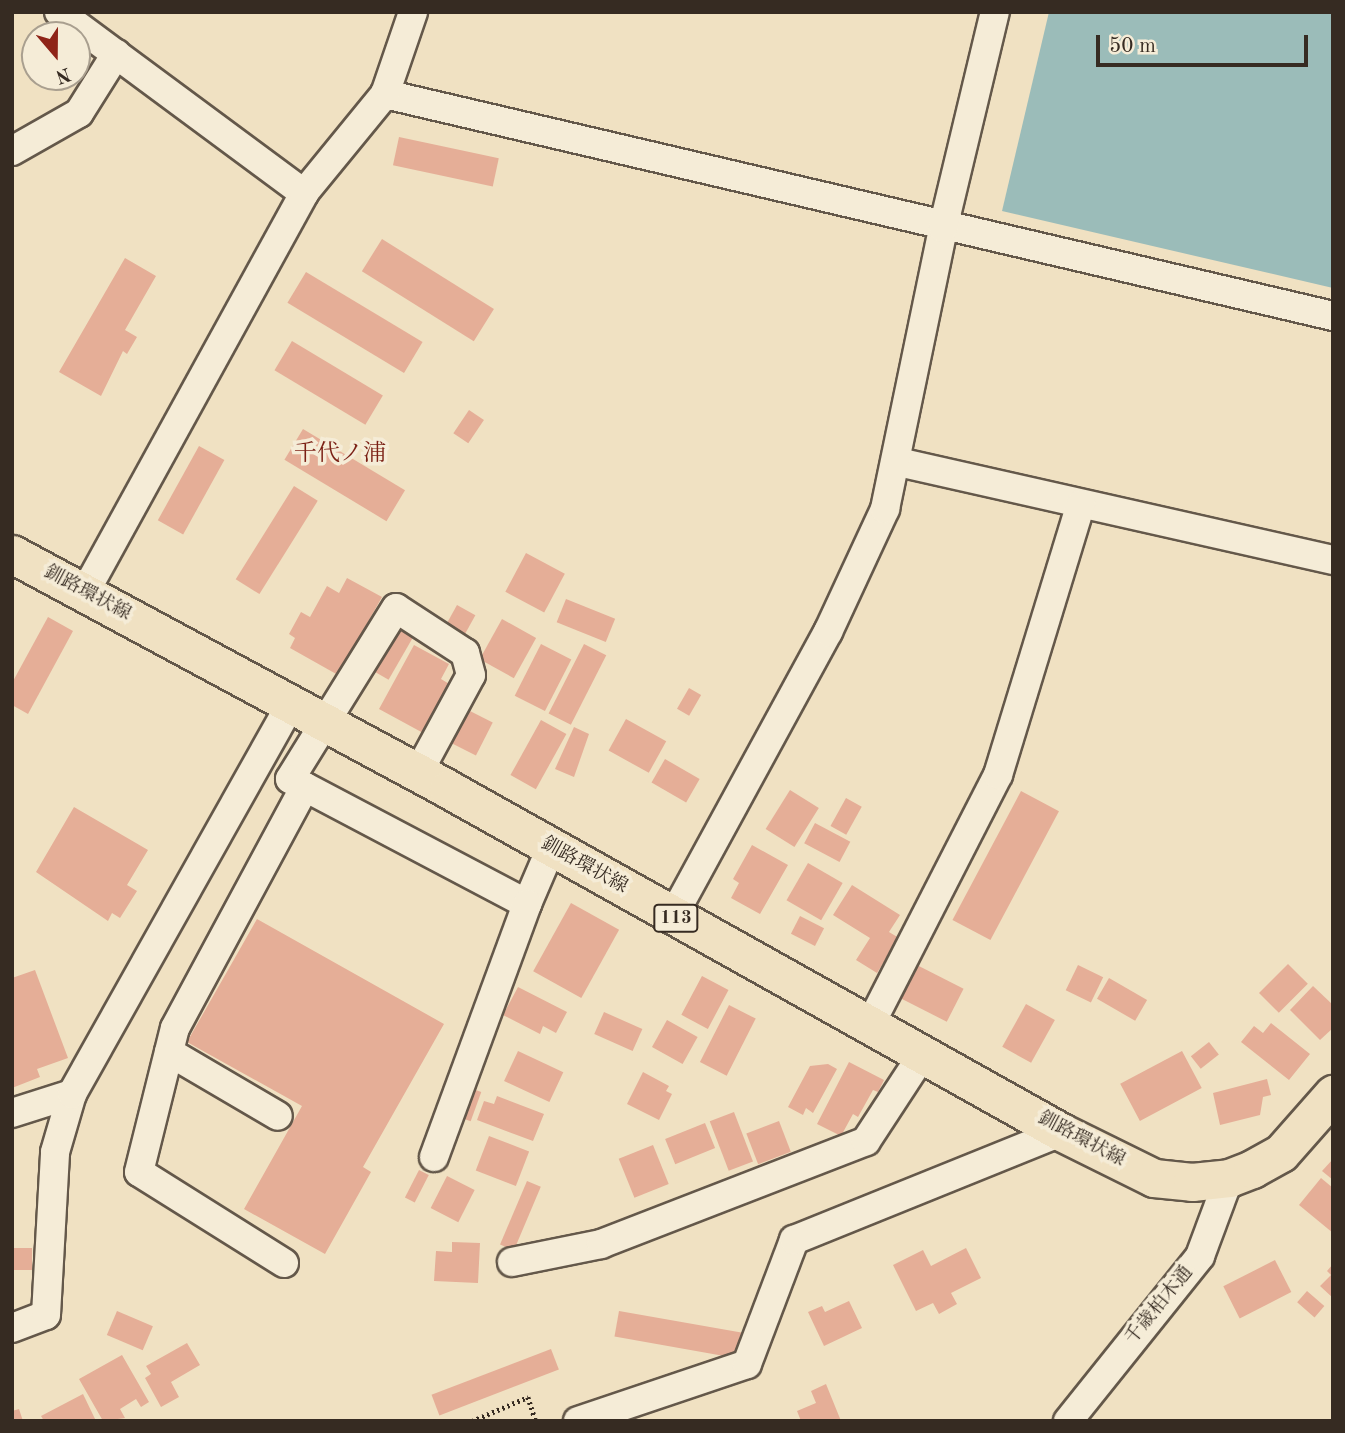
<!DOCTYPE html>
<html>
<head>
<meta charset="utf-8">
<style>
	body { margin:0 }
	#map { position:relative; width:1345px; height:1433px; overflow:hidden; background:#f0e1c2; font-family:"Old Standard TT","Noto Serif JP",serif }
	div>[style] { position:absolute }
	.water>* { inset:0; background:#9bbcb9 }
	.building>* { inset:0; background:#e5ae97; transform-origin:0 0 }
	.path>* { height:4.5px; margin-top:-2.25px; transform-origin:0; background:repeating-linear-gradient(90deg,#362b22 0 2px,transparent 0 5.5px) }
	.roads { filter:drop-shadow(2px 0 #64584a) drop-shadow(-2px 0 #64584a) drop-shadow(0 2px #64584a) drop-shadow(0 -2px #64584a) }
	.minor>* { height:28px; margin:-14px; padding:0 14px; transform-origin:14px; border-radius:14px; background:#f5ecd7 }
	.major>* { height:37px; margin:-18.5px; padding:0 18.5px; transform-origin:18.5px; border-radius:18.5px; background:#f0e1c2 }
	span { translate:-50% -50%; white-space:nowrap; text-align:center; line-height:1.15; -webkit-text-stroke:7px #f5ecd7; paint-order:stroke }
	.shield-label span { padding:2px 5px; background:#f5ecd7; border:2px solid; border-radius:5px; -webkit-text-stroke-width:0 }
	.shield-label { font-size:18px; color:#362b22; font-weight:700 }
	.street-label { font-size:19px; color:#362b22 }
	.quarter-label { font-size:23px; color:#7a1f14 }
	.frame { position:absolute; inset:0; border:14px solid #362b22; pointer-events:none }
	.north { position:absolute; left:21px; top:21px; width:70px; height:70px; box-sizing:border-box; background:#f5ecd7; border:2px solid #a99f8f; border-radius:50%; rotate:160deg; font-size:19px; font-weight:700; line-height:28px; text-align:center; color:#362b22 }
	.north::after { content:''; display:block; margin:auto; width:24px; height:32px; background:#8f2418; clip-path:polygon(50% 0,100% 100%,50% 72%,0 100%) }
	.scale { position:absolute; left:1096px; top:35px; width:212px; height:32px; box-sizing:border-box; border:4px solid #362b22; border-top:0; padding-left:9px; font-size:21px; line-height:24px; white-space:nowrap; color:#362b22; -webkit-text-stroke:5px #f5ecd7; paint-order:stroke }
</style>
</head>
<body>
<div id="map">
	<div class="water">
		<i style="clip-path:polygon(1049px 12px,1333px 12px,1333px 288px,1002px 211px)"></i>
	</div>
	<div class="building">
		<i style="left:399px;top:137px;width:102px;height:29px;rotate:12deg"></i>
		<i style="left:382px;top:239px;width:132px;height:38px;rotate:32deg"></i>
		<i style="clip-path:polygon(125px 258px,156px 276px,125px 330px,137px 337px,127px 354px,123px 351px,101px 396px,59px 372px)"></i>
		<i style="left:306px;top:272px;width:136px;height:36px;rotate:31deg"></i>
		<i style="left:292px;top:341px;width:106px;height:34px;rotate:31deg"></i>
		<i style="left:469px;top:410px;width:18px;height:28px;rotate:34deg"></i>
		<i style="left:303px;top:429px;width:119px;height:36px;rotate:31deg"></i>
		<i style="left:199px;top:446px;width:29px;height:85px;rotate:29deg"></i>
		<i style="left:294px;top:486px;width:28px;height:110px;rotate:32deg"></i>
		<i style="left:526px;top:553px;width:44px;height:44px;rotate:28deg"></i>
		<i style="clip-path:polygon(347px 578px,382px 597px,338px 675px,290px 648px,295px 638px,289px 634px,301px 612px,310px 617px,327px 586px,339px 593px)"></i>
		<i style="left:566px;top:599px;width:53px;height:25px;rotate:22deg"></i>
		<i style="left:457px;top:605px;width:21px;height:24px;rotate:29deg"></i>
		<i style="clip-path:polygon(48px 617px,73px 631px,28px 714px,12px 705px,12px 683px)"></i>
		<i style="left:502px;top:619px;width:39px;height:46px;rotate:29deg"></i>
		<i style="left:397px;top:621px;width:22px;height:55px;rotate:30deg"></i>
		<i style="left:541px;top:644px;width:34px;height:58px;rotate:27deg"></i>
		<i style="left:584px;top:644px;width:25px;height:78px;rotate:27deg"></i>
		<i style="clip-path:polygon(414px 645px,449px 664px,441px 679px,451px 685px,425px 734px,379px 709px)"></i>
		<i style="left:689px;top:688px;width:14px;height:24px;rotate:30deg"></i>
		<i style="left:466px;top:709px;width:30px;height:37px;rotate:27deg"></i>
		<i style="left:626px;top:719px;width:46px;height:36px;rotate:29deg"></i>
		<i style="left:541px;top:720px;width:29px;height:63px;rotate:29deg"></i>
		<i style="clip-path:polygon(574px 727px,589px 734px,574px 777px,555px 769px)"></i>
		<i style="left:665px;top:759px;width:40px;height:27px;rotate:30deg"></i>
		<i style="left:790px;top:790px;width:34px;height:46px;rotate:32deg"></i>
		<i style="left:1021px;top:791px;width:43px;height:146px;rotate:28deg"></i>
		<i style="left:846px;top:798px;width:18px;height:32px;rotate:29deg"></i>
		<i style="clip-path:polygon(74px 807px,148px 850px,127px 885px,137px 891px,120px 918px,112px 913px,108px 921px,36px 872px)"></i>
		<i style="left:815px;top:823px;width:40px;height:23px;rotate:28deg"></i>
		<i style="clip-path:polygon(752px 845px,788px 865px,760px 914px,731px 898px,739px 883px,733px 879px)"></i>
		<i style="left:808px;top:863px;width:40px;height:43px;rotate:30deg"></i>
		<i style="clip-path:polygon(852px 885px,900px 915px,889px 932px,899px 938px,877px 973px,856px 960px,870px 938px,833px 915px)"></i>
		<i style="left:571px;top:903px;width:55px;height:78px;rotate:29deg"></i>
		<i style="left:800px;top:916px;width:27px;height:20px;rotate:27deg"></i>
		<i style="clip-path:polygon(257px 919px,444px 1024px,363px 1167px,371px 1172px,325px 1254px,244px 1209px,302px 1106px,187px 1042px)"></i>
		<i style="left:911px;top:962px;width:59px;height:37px;rotate:27deg"></i>
		<i style="left:1288px;top:964px;width:28px;height:41px;rotate:45deg"></i>
		<i style="left:1078px;top:965px;width:28px;height:28px;rotate:26deg"></i>
		<i style="clip-path:polygon(35px 970px,68px 1058px,37px 1069px,40px 1077px,12px 1088px,12px 978px)"></i>
		<i style="left:702px;top:976px;width:30px;height:44px;rotate:28deg"></i>
		<i style="left:1109px;top:978px;width:44px;height:24px;rotate:30deg"></i>
		<i style="clip-path:polygon(1313px 986px,1333px 1005px,1333px 1028px,1320px 1040px,1290px 1010px)"></i>
		<i style="clip-path:polygon(518px 987px,567px 1012px,556px 1033px,543px 1026px,540px 1034px,503px 1015px)"></i>
		<i style="left:1026px;top:1004px;width:33px;height:49px;rotate:29deg"></i>
		<i style="left:729px;top:1005px;width:30px;height:64px;rotate:27deg"></i>
		<i style="left:604px;top:1012px;width:42px;height:24px;rotate:24deg"></i>
		<i style="left:667px;top:1020px;width:35px;height:31px;rotate:29deg"></i>
		<i style="clip-path:polygon(1271px 1023px,1310px 1054px,1289px 1080px,1241px 1042px,1254px 1026px,1263px 1033px)"></i>
		<i style="left:1209px;top:1042px;width:16px;height:23px;rotate:52deg"></i>
		<i style="left:518px;top:1051px;width:50px;height:33px;rotate:25deg"></i>
		<i style="left:1182px;top:1051px;width:42px;height:70px;rotate:62deg"></i>
		<i style="clip-path:polygon(849px 1062px,884px 1080px,878px 1092px,873px 1090px,858px 1117px,853px 1114px,841px 1136px,817px 1124px)"></i>
		<i style="clip-path:polygon(828px 1064px,837px 1069px,813px 1113px,806px 1108px,803px 1115px,788px 1107px,810px 1066px)"></i>
		<i style="clip-path:polygon(643px 1072px,669px 1086px,666px 1091px,672px 1094px,659px 1120px,627px 1104px)"></i>
		<i style="clip-path:polygon(1267px 1079px,1271px 1095px,1263px 1097px,1260px 1115px,1220px 1125px,1213px 1093px)"></i>
		<i style="left:470px;top:1088px;width:12px;height:31px;rotate:20deg"></i>
		<i style="clip-path:polygon(497px 1096px,544px 1114px,533px 1141px,477px 1120px,484px 1101px,494px 1104px)"></i>
		<i style="left:734px;top:1112px;width:53px;height:26px;rotate:69deg"></i>
		<i style="left:779px;top:1121px;width:33px;height:35px;rotate:69deg"></i>
		<i style="left:705px;top:1123px;width:27px;height:43px;rotate:68deg"></i>
		<i style="left:489px;top:1136px;width:43px;height:37px;rotate:21deg"></i>
		<i style="left:653px;top:1145px;width:42px;height:37px;rotate:68deg"></i>
		<i style="clip-path:polygon(1333px 1159px,1333px 1180px,1322px 1171px)"></i>
		<i style="left:419px;top:1170px;width:11px;height:31px;rotate:27deg"></i>
		<i style="left:447px;top:1176px;width:31px;height:36px;rotate:27deg"></i>
		<i style="clip-path:polygon(1321px 1178px,1333px 1188px,1333px 1233px,1299px 1205px)"></i>
		<i style="left:527px;top:1181px;width:15px;height:69px;rotate:23deg"></i>
		<i style="clip-path:polygon(452px 1242px,480px 1243px,478px 1283px,434px 1281px,436px 1251px,452px 1252px)"></i>
		<i style="left:12px;top:1248px;width:20px;height:22px"></i>
		<i style="clip-path:polygon(966px 1248px,981px 1278px,951px 1293px,957px 1304px,939px 1314px,933px 1303px,916px 1311px,893px 1265px,923px 1250px,931px 1266px)"></i>
		<i style="left:1275px;top:1260px;width:36px;height:58px;rotate:63deg"></i>
		<i style="clip-path:polygon(1333px 1264px,1333px 1298px,1320px 1286px,1331px 1275px,1327px 1271px)"></i>
		<i style="left:1307px;top:1291px;width:23px;height:15px;rotate:41deg"></i>
		<i style="clip-path:polygon(849px 1301px,862px 1328px,824px 1346px,808px 1312px,822px 1306px,825px 1312px)"></i>
		<i style="left:117px;top:1311px;width:39px;height:26px;rotate:23deg"></i>
		<i style="left:619px;top:1311px;width:127px;height:26px;rotate:10deg"></i>
		<i style="clip-path:polygon(187px 1343px,200px 1365px,171px 1382px,179px 1397px,161px 1407px,145px 1378px,151px 1374px,146px 1366px)"></i>
		<i style="left:551px;top:1349px;width:22px;height:128px;rotate:69deg"></i>
		<i style="clip-path:polygon(122px 1355px,149px 1402px,141px 1407px,136px 1399px,120px 1409px,125px 1418px,103px 1421px,79px 1379px)"></i>
		<i style="clip-path:polygon(826px 1384px,841px 1421px,801px 1421px,797px 1411px,816px 1403px,811px 1391px)"></i>
		<i style="clip-path:polygon(83px 1394px,96px 1421px,44px 1421px,41px 1416px)"></i>
		<i style="clip-path:polygon(19px 1409px,23px 1421px,12px 1421px,12px 1411px)"></i>
	</div>
	<div class="path">
		<i style="left:472px;top:1421px;width:61px;rotate:-23.2deg"></i>
		<i style="left:528px;top:1397px;width:25px;rotate:72deg"></i>
	</div>
	<div class="roads">
		<div class="minor">
			<i style="left:59px;top:12px;width:305px;rotate:36.5deg"></i>
			<i style="left:385px;top:94px;width:974px;rotate:13.18deg"></i>
			<i style="left:12px;top:151px;width:77px;rotate:-29.6deg"></i>
			<i style="left:79px;top:113px;width:70px;rotate:-57.9deg"></i>
			<i style="left:898px;top:462px;width:446px;rotate:12.7deg"></i>
			<i style="left:85px;top:592px;width:455px;rotate:-61.2deg"></i>
			<i style="left:304px;top:193px;width:128px;rotate:-50.7deg"></i>
			<i style="left:385px;top:94px;width:87px;rotate:-71.1deg"></i>
			<i style="left:418px;top:773px;width:111px;rotate:-61.6deg"></i>
			<i style="left:471px;top:675px;width:23px;rotate:-105deg"></i>
			<i style="left:465px;top:653px;width:82px;rotate:-146.9deg"></i>
			<i style="left:396px;top:608px;width:201px;rotate:121.8deg"></i>
			<i style="left:290px;top:779px;width:268px;rotate:27.8deg"></i>
			<i style="left:527px;top:904px;width:61px;rotate:-66.8deg"></i>
			<i style="left:673px;top:916px;width:324px;rotate:-61.4deg"></i>
			<i style="left:828px;top:632px;width:136px;rotate:-65.1deg"></i>
			<i style="left:885px;top:509px;width:287px;rotate:-78.3deg"></i>
			<i style="left:943px;top:228px;width:222px;rotate:-76.5deg"></i>
			<i style="left:870px;top:1025px;width:281px;rotate:-62.9deg"></i>
			<i style="left:998px;top:775px;width:283px;rotate:-73deg"></i>
			<i style="left:169px;top:1052px;width:126px;rotate:30.4deg"></i>
			<i style="left:12px;top:1113px;width:63px;rotate:-17.6deg"></i>
			<i style="left:434px;top:1157px;width:270px;rotate:-69.8deg"></i>
			<i style="left:512px;top:1262px;width:91px;rotate:-11.4deg"></i>
			<i style="left:601px;top:1244px;width:284px;rotate:-21.2deg"></i>
			<i style="left:866px;top:1141px;width:104px;rotate:-56.8deg"></i>
			<i style="left:284px;top:1263px;width:171px;rotate:-147.9deg"></i>
			<i style="left:139px;top:1172px;width:148px;rotate:-76deg"></i>
			<i style="left:175px;top:1028px;width:274px;rotate:-61.7deg"></i>
			<i style="left:12px;top:1328px;width:36px;rotate:-21deg"></i>
			<i style="left:46px;top:1315px;width:163px;rotate:-86.8deg"></i>
			<i style="left:55px;top:1152px;width:60px;rotate:-73.7deg"></i>
			<i style="left:72px;top:1094px;width:448px;rotate:-60.7deg"></i>
			<i style="left:578px;top:1421px;width:178px;rotate:-18.6deg"></i>
			<i style="left:747px;top:1364px;width:133px;rotate:-69.2deg"></i>
			<i style="left:794px;top:1240px;width:288px;rotate:-22deg"></i>
			<i style="left:1068px;top:1421px;width:211px;rotate:-51.3deg"></i>
			<i style="left:1200px;top:1256px;width:83px;rotate:-69.6deg"></i>
		</div>
		<div class="major">
			<i style="left:12px;top:554px;width:495px;rotate:28.3deg"></i>
			<i style="left:448px;top:789px;width:702px;rotate:29.23deg"></i>
			<i style="left:1061px;top:1132px;width:104px;rotate:26.3deg"></i>
			<i style="left:1154px;top:1178px;width:38px;rotate:6deg"></i>
			<i style="left:1192px;top:1182px;width:37px;rotate:-6deg"></i>
			<i style="left:1229px;top:1178px;width:25px;rotate:-21deg"></i>
			<i style="left:1252px;top:1169px;width:33px;rotate:-29deg"></i>
			<i style="left:1281px;top:1153px;width:79px;rotate:-48.6deg"></i>
		</div>
	</div>
	<div class="shield-label">
		<span style="left:676px;top:918px">113</span>
	</div>
	<div class="street-label">
		<span style="left:87px;top:594px;rotate:28deg">釧路環状線</span>
		<span style="left:584px;top:866px;rotate:29deg">釧路環状線</span>
		<span style="left:1081px;top:1140px;rotate:28deg">釧路環状線</span>
		<span style="left:1160px;top:1306px;rotate:-51deg">千歳柏木通</span>
	</div>
	<div class="quarter-label">
		<span style="left:340px;top:454px">千代ノ浦</span>
	</div>
	<div class="frame"></div>
	<div class="north">N</div>
	<div class="scale">50 m</div>
</div>
</body>
</html>
